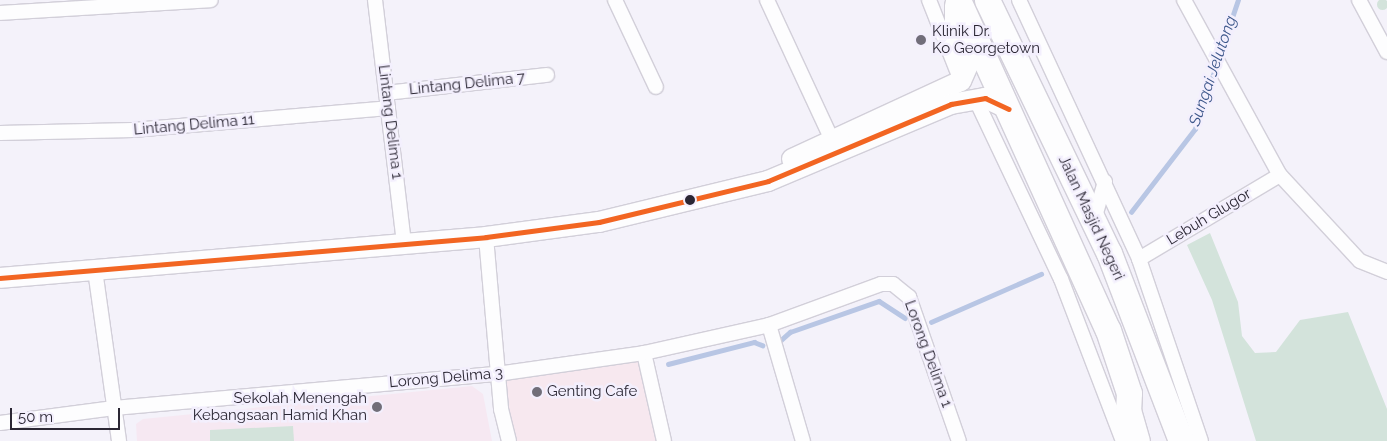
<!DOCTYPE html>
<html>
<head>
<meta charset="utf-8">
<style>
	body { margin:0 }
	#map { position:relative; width:1387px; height:441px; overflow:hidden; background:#f4f2fa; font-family:Raleway,sans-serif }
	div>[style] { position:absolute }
	.commercial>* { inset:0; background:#f7e8ef }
	.education>* { inset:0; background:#f6e8f2 }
	.green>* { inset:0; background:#d3e3db }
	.round { border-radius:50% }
	.stream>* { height:4.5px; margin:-2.25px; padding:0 2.25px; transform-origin:2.25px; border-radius:2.25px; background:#b8c6e4 }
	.roads { filter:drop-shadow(1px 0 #d2cfd9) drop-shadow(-1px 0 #d2cfd9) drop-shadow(0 1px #d2cfd9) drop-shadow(0 -1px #d2cfd9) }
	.street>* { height:14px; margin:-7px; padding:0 7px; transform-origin:7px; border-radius:7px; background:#fdfdfe }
	.secondary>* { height:20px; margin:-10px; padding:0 10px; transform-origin:10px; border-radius:10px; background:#fdfdfe }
	.highway>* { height:25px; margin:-12.5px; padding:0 12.5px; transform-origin:12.5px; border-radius:12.5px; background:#fdfdfe }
	.bus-1>* { height:5px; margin:-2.5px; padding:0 2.5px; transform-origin:2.5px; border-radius:2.5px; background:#f26522 }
	.dots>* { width:14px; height:14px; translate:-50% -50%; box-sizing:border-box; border:2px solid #f3effd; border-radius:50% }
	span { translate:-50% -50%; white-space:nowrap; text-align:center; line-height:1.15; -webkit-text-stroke:5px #f3effd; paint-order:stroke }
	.poi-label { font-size:15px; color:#2b2734 }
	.left { translate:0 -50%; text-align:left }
	.right { translate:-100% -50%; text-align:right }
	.street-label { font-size:15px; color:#2b2734 }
	.water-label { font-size:16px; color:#3c568a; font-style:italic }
	.scale { position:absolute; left:10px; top:408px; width:110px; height:22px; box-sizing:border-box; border:2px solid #2b2734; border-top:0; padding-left:6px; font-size:15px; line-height:18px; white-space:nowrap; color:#2b2734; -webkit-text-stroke:4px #f3effd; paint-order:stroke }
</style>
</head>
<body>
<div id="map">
	<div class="commercial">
		<i style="clip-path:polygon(644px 353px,664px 441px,508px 441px,497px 374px)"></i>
	</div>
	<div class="education">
		<i style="clip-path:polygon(472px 386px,483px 394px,492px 441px,137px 441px,136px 424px,143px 419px)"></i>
	</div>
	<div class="green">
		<i class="round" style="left:1376.5px;top:-1.5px;width:11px;height:11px"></i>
		<i style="clip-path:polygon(1210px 233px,1238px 302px,1242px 336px,1255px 353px,1276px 352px,1300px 320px,1348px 312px,1387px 409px,1387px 441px,1256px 441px,1212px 300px,1187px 245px)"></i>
		<i style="clip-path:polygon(293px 426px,294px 441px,210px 441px,210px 430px)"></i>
	</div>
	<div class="stream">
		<i style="left:1219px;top:56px;width:59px;rotate:-71.3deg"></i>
		<i style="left:1131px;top:212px;width:105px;rotate:-52.4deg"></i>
		<i style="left:1195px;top:129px;width:66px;rotate:-71.6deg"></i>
		<i style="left:931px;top:322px;width:120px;rotate:-23.6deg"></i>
		<i style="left:781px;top:340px;width:12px;rotate:-42deg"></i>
		<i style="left:790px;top:332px;width:94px;rotate:-19.2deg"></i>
		<i style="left:879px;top:301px;width:31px;rotate:33deg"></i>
		<i style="left:668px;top:364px;width:89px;rotate:-14.3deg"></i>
		<i style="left:754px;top:342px;width:9px;rotate:21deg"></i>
	</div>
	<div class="roads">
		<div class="street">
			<i style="left:375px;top:0;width:245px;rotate:83.2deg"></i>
			<i style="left:615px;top:0;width:96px;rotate:64.8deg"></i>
			<i style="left:767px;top:0;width:157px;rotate:65.1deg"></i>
			<i style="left:929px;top:0;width:87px;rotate:68.4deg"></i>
			<i style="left:1019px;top:0;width:285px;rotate:65.1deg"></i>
			<i style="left:1139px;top:259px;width:192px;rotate:71.2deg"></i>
			<i style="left:1184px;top:0;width:200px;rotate:61.3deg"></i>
			<i style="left:1280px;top:175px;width:117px;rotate:47.1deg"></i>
			<i style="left:1360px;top:261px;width:29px;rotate:22deg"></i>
			<i style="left:1359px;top:0;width:59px;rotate:61.7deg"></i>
			<i style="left:0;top:13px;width:211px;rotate:-3.5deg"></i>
			<i style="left:386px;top:93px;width:162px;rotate:-6.4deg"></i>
			<i style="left:975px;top:98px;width:200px;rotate:64.6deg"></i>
			<i style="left:1061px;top:279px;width:173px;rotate:69.1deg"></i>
			<i style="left:0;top:133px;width:133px;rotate:-1.3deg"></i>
			<i style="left:133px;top:130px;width:256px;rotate:-4.9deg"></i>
			<i style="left:1094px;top:220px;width:40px;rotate:-74deg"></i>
			<i style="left:486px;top:237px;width:173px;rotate:85deg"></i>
			<i style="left:501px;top:409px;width:33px;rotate:76deg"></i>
			<i style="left:1139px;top:259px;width:164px;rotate:-30.8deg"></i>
			<i style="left:95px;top:270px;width:173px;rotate:82deg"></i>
			<i style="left:769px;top:325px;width:121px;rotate:73.7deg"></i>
			<i style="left:644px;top:353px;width:90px;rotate:77.2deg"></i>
			<i style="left:0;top:423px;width:115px;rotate:-7.5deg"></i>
			<i style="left:114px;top:408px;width:385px;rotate:-5.1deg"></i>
			<i style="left:497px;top:374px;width:148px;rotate:-8.1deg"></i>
			<i style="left:644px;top:353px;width:128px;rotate:-12.6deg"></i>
			<i style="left:769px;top:325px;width:119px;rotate:-20.1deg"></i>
			<i style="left:881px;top:284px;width:12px"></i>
			<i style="left:893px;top:284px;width:21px;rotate:39deg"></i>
			<i style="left:909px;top:297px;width:152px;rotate:70.9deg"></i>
		</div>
		<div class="secondary">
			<i style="left:792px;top:159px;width:186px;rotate:-24.8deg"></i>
			<i style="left:961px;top:81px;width:17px;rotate:-66deg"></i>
			<i style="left:968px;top:65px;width:46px;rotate:-106.5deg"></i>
			<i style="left:955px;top:21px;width:16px;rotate:-90deg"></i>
			<i style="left:0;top:278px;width:488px;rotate:-4.8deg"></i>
			<i style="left:486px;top:237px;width:114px;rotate:-7.6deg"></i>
			<i style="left:599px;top:222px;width:174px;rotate:-13.6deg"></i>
			<i style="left:768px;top:181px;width:199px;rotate:-22.8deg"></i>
			<i style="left:951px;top:104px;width:35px;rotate:-10deg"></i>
			<i style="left:985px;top:98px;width:26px;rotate:25deg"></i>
		</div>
		<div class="highway">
			<i style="left:958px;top:0;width:362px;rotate:65.6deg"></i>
			<i style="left:1108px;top:330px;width:66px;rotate:71.6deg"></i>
			<i style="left:1129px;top:393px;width:17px;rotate:93deg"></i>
			<i style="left:1128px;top:410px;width:32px;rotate:74deg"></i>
			<i style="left:987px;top:0;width:281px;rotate:64.3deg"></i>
			<i style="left:1109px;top:253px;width:201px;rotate:69deg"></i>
		</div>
	</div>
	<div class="bus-1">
		<i style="left:0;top:278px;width:488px;rotate:-4.8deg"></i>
		<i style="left:486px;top:237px;width:114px;rotate:-7.6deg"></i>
		<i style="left:599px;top:222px;width:174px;rotate:-13.6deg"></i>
		<i style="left:768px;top:181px;width:199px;rotate:-22.8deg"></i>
		<i style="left:951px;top:104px;width:35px;rotate:-10deg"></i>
		<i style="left:985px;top:98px;width:26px;rotate:25deg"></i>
	</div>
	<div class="dots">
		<i style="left:921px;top:40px;background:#716e79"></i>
		<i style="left:690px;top:200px;background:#2b2734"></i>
		<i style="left:537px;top:392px;background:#716e79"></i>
		<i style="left:377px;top:407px;background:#716e79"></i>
	</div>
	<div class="poi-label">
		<span class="left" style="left:932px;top:40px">Klinik Dr.<br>Ko Georgetown</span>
		<span class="left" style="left:547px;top:392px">Genting Cafe</span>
		<span class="right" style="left:367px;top:407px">Sekolah Menengah<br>Kebangsaan Hamid Khan</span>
	</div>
	<div class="street-label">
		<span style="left:467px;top:84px;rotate:-6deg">Lintang Delima 7</span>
		<span style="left:390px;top:122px;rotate:83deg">Lintang Delima 1</span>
		<span style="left:194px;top:125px;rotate:-5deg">Lintang Delima 11</span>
		<span style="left:1209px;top:217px;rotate:-31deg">Lebuh Glugor</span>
		<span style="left:1091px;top:218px;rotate:65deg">Jalan Masjid Negeri</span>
		<span style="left:928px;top:354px;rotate:70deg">Lorong Delima 1</span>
		<span style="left:446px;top:378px;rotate:-5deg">Lorong Delima 3</span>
	</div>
	<div class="water-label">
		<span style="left:1213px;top:71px;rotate:-71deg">Sungai Jelutong</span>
	</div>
	<div class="scale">50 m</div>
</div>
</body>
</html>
